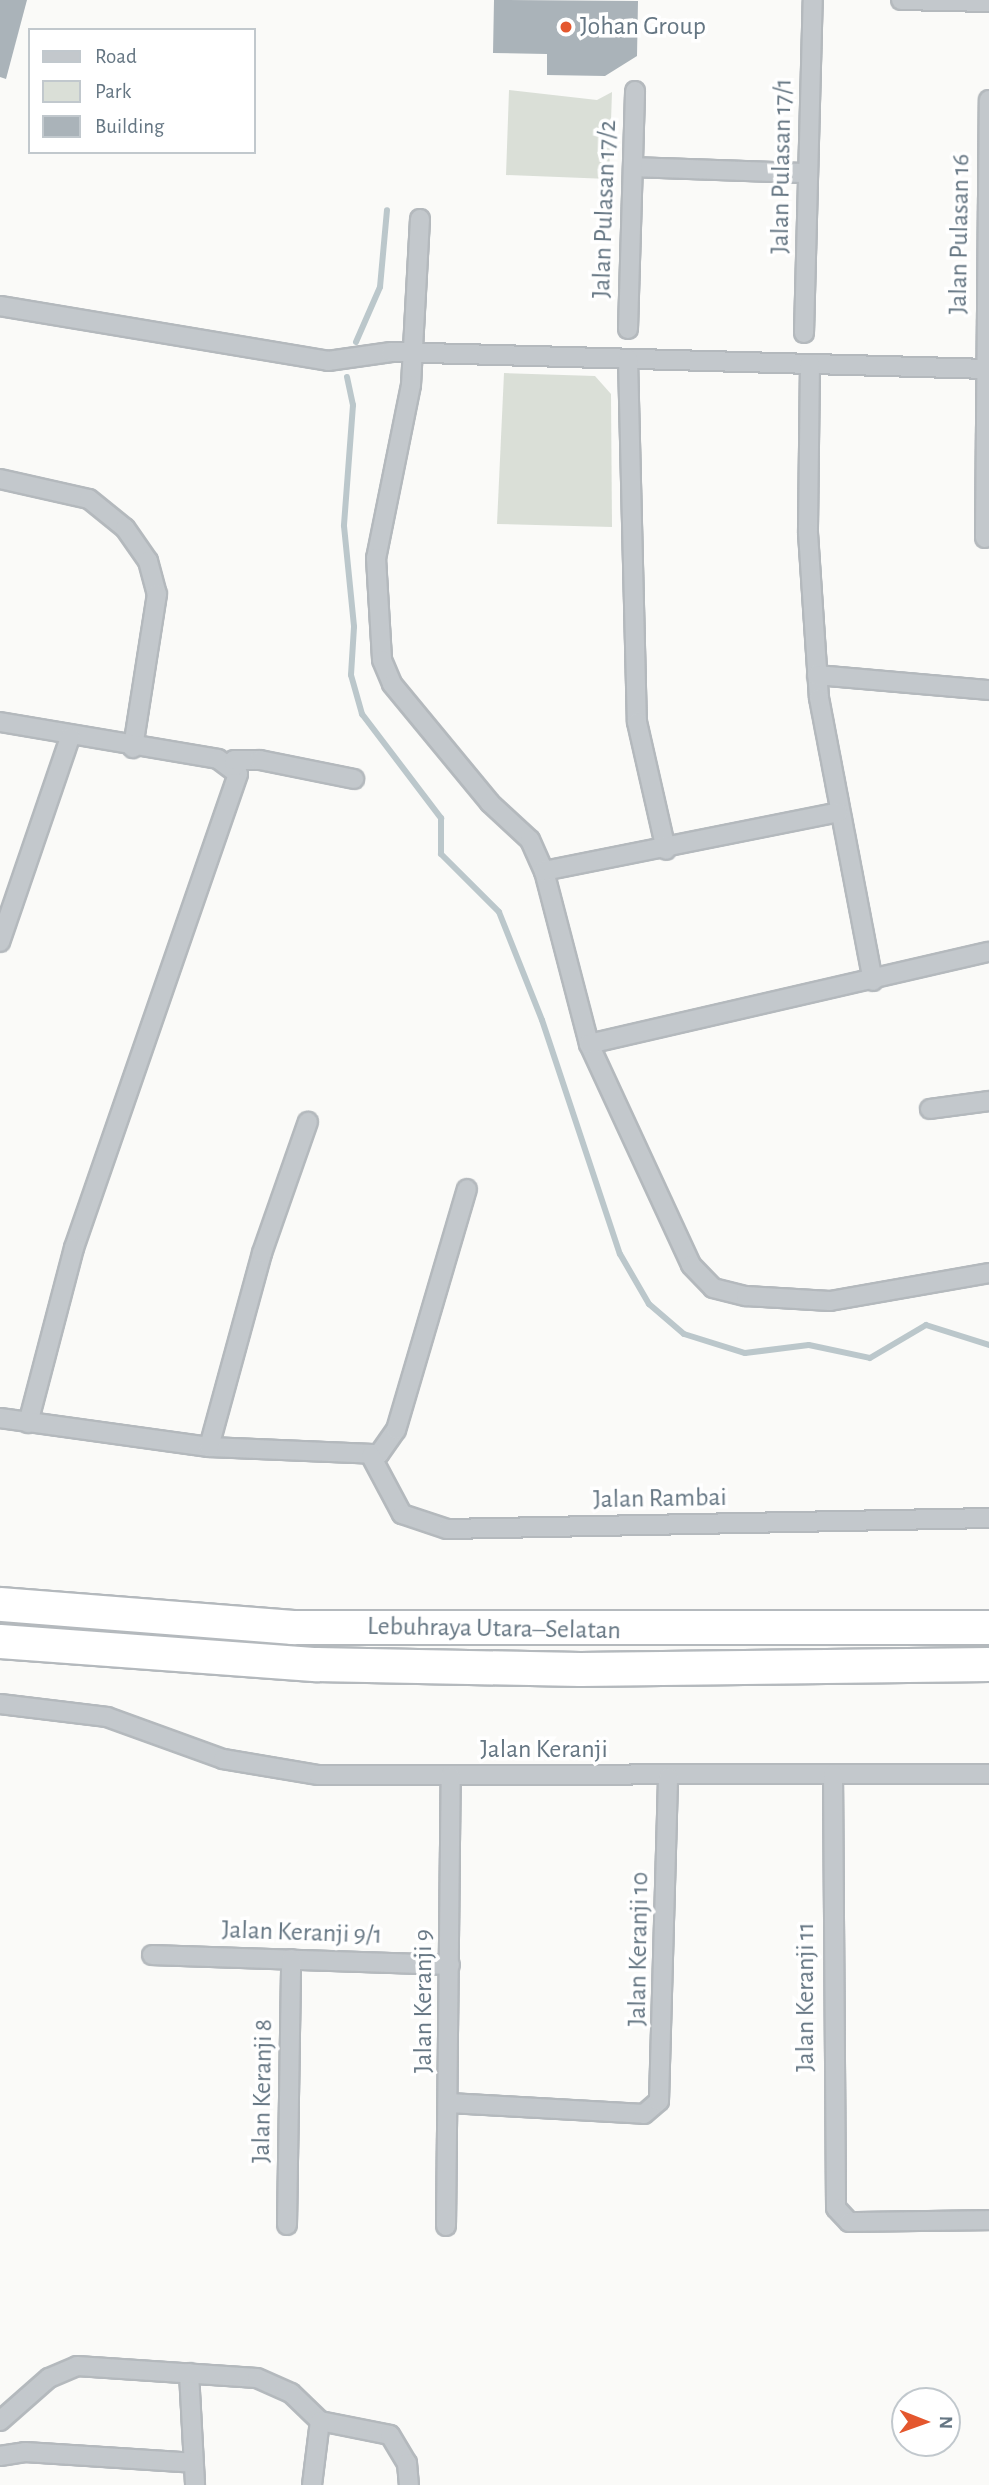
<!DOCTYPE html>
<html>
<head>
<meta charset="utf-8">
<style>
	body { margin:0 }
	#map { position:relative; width:989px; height:2485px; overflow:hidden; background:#fafaf8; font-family:"Alegreya Sans",sans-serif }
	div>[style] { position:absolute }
	.green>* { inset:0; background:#dadfd7 }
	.stream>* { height:6px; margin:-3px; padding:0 3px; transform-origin:3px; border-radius:3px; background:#bbc7cb }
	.building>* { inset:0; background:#aab3b9 }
	.roads { filter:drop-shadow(2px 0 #b4b9bd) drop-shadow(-2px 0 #b4b9bd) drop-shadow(0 2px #b4b9bd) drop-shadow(0 -2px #b4b9bd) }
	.minor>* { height:18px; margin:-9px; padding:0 9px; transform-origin:9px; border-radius:9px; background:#c3c8cc }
	.motorway>* { height:33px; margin:-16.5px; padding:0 16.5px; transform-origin:16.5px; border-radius:16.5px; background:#fff }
	.dots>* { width:19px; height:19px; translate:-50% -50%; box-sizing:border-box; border:4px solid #fff; border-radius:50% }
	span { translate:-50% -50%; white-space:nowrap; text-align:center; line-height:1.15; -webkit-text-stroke:7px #fff; paint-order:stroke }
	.poi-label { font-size:26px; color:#657683 }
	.left { translate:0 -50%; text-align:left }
	.street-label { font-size:26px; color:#657683 }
	.legend { position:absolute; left:28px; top:28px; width:228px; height:126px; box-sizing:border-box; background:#fff; border:2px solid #c1c8cd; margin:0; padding:9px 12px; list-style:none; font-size:21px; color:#657683 }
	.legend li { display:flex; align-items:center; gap:14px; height:35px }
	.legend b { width:35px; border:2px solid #c1c8cd }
	.north { position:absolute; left:891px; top:2387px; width:70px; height:70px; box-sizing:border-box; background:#fff; border:2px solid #c1c8cd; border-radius:50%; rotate:91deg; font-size:19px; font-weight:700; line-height:28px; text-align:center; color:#657683 }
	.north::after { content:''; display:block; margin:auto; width:24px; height:32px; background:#e4572e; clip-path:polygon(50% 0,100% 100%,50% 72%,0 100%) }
</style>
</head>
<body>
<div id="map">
	<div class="green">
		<i style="clip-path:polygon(509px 90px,597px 100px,612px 92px,609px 179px,506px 175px)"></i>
		<i style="clip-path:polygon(504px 373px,595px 376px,611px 394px,612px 527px,497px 524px)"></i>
	</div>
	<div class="stream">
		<i style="left:356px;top:342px;width:60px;rotate:-66.4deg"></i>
		<i style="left:380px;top:287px;width:77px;rotate:-84.8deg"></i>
		<i style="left:347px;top:377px;width:29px;rotate:78deg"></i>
		<i style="left:353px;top:405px;width:121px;rotate:94.3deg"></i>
		<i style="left:344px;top:526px;width:101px;rotate:84.3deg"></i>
		<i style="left:354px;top:627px;width:48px;rotate:93.6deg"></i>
		<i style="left:351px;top:675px;width:41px;rotate:74.2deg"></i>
		<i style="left:362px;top:714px;width:131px;rotate:52.8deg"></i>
		<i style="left:441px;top:818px;width:36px;rotate:90deg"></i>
		<i style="left:441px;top:854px;width:82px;rotate:45deg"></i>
		<i style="left:499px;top:912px;width:116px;rotate:68.3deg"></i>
		<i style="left:542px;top:1020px;width:247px;rotate:71.6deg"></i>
		<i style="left:620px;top:1254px;width:58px;rotate:59.9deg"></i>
		<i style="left:649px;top:1304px;width:46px;rotate:40.6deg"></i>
		<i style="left:684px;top:1334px;width:64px;rotate:17.3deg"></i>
		<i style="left:745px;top:1353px;width:64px;rotate:-7.1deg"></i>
		<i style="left:809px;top:1345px;width:62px;rotate:12deg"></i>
		<i style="left:870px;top:1358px;width:65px;rotate:-30.5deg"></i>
		<i style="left:926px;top:1325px;width:66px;rotate:17.6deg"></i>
	</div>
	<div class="building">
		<i style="clip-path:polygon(0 0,27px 0,6px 79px,0 77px)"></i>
		<i style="clip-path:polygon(494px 0,638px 1px,637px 56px,605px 76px,547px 75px,547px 54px,493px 53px)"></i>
	</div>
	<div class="roads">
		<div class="minor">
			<i style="left:901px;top:0;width:88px;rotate:1.3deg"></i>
			<i style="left:633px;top:167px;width:175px;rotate:2deg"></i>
			<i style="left:420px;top:219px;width:166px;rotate:93.1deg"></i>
			<i style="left:411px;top:385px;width:177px;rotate:101.4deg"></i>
			<i style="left:376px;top:558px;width:102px;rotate:86.6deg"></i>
			<i style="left:382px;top:660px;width:26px;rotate:67deg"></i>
			<i style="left:392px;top:684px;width:154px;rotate:50.5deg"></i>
			<i style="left:490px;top:803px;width:54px;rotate:42.8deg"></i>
			<i style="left:530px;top:840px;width:34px;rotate:66deg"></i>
			<i style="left:544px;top:871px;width:179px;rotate:75.4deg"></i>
			<i style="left:589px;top:1044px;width:243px;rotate:65.2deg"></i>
			<i style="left:691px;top:1265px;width:32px;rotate:46deg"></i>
			<i style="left:713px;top:1288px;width:34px;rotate:14deg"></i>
			<i style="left:746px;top:1296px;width:84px;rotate:3.4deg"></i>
			<i style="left:830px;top:1301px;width:161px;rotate:-10deg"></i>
			<i style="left:0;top:306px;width:333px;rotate:9.5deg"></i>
			<i style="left:328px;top:361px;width:64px;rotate:-8.1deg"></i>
			<i style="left:391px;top:352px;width:598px;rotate:1.63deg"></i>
			<i style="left:628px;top:329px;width:238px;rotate:-88.3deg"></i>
			<i style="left:804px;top:333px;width:333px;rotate:-88.5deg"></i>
			<i style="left:628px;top:359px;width:363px;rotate:88.6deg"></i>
			<i style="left:637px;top:722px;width:131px;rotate:77.2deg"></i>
			<i style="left:810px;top:364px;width:169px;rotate:90.7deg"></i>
			<i style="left:808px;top:533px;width:165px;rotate:86.2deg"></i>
			<i style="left:819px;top:698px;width:288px;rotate:79.2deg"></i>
			<i style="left:0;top:479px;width:91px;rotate:12.7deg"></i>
			<i style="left:89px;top:499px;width:46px;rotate:38.9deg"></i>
			<i style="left:125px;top:528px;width:40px;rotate:55.1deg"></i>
			<i style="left:148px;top:561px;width:34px;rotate:75deg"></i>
			<i style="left:157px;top:594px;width:156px;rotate:98.9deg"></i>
			<i style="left:985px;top:538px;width:438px;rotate:-89.5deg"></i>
			<i style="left:817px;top:675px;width:173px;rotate:5deg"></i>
			<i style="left:0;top:722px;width:221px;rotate:9.6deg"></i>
			<i style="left:218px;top:759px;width:25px;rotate:37deg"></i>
			<i style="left:238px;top:774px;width:502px;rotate:109.09deg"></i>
			<i style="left:74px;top:1248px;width:181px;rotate:104.7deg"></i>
			<i style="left:235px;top:766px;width:6px;rotate:-99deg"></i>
			<i style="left:234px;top:760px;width:26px"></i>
			<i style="left:260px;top:760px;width:96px;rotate:11.4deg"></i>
			<i style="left:544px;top:871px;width:300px;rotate:-11.3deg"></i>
			<i style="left:0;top:942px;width:217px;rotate:-71.1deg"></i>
			<i style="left:589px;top:1044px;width:410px;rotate:-13deg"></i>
			<i style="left:930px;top:1109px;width:60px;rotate:-7.7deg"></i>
			<i style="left:0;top:1418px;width:211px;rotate:7.9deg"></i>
			<i style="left:209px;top:1447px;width:170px;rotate:2.4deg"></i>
			<i style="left:379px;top:1454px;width:29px;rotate:-55deg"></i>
			<i style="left:396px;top:1430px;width:251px;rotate:-73.6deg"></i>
			<i style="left:209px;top:1447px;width:201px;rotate:-74.7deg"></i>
			<i style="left:262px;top:1253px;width:139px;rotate:-70.7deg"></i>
			<i style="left:371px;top:1456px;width:66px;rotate:61.9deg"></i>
			<i style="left:402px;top:1514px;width:47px;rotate:18.4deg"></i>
			<i style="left:447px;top:1529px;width:542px;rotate:-1.16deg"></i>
			<i style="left:0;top:1704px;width:108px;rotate:6.9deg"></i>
			<i style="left:107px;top:1717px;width:123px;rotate:19.9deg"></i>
			<i style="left:223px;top:1759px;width:97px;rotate:9.5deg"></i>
			<i style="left:319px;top:1775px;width:670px;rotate:-0.09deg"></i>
			<i style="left:833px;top:1774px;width:434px;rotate:89.6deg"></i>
			<i style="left:836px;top:2208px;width:19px;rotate:47deg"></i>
			<i style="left:849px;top:2222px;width:140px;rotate:-0.8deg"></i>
			<i style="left:152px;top:1955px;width:298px;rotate:1.9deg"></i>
			<i style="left:449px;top:2103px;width:195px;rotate:3.2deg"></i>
			<i style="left:644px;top:2114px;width:20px;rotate:-41deg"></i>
			<i style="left:659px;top:2101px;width:324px;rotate:-88.4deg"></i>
			<i style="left:287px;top:2225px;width:266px;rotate:-89.1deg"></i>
			<i style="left:446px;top:2226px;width:450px;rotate:-89.4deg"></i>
			<i style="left:189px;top:2373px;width:112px;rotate:86.9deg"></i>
			<i style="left:0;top:2421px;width:65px;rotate:-41.3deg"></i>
			<i style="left:49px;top:2378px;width:30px;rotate:-23deg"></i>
			<i style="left:77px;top:2366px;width:180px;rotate:3.8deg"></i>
			<i style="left:257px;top:2378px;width:37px;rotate:24deg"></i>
			<i style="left:291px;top:2393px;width:40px;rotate:44deg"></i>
			<i style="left:320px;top:2421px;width:71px;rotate:11.3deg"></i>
			<i style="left:390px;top:2435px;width:33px;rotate:59deg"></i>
			<i style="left:407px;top:2463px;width:22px;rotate:85deg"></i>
			<i style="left:0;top:2456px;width:25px;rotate:-9deg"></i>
			<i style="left:25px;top:2452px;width:168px;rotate:3.7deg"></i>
			<i style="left:312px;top:2485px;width:64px;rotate:-82.9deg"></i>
		</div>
		<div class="motorway">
			<i style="left:0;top:1604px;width:293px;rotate:4.5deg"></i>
			<i style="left:292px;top:1627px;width:697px"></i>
			<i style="left:0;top:1641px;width:317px;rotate:4.2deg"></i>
			<i style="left:316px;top:1664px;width:264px;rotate:1.1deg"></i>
			<i style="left:580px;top:1669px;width:409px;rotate:-0.7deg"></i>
		</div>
	</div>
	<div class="dots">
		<i style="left:566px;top:27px;background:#e4572e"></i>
	</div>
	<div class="poi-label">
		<span class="left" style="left:580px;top:27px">Johan Group</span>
	</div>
	<div class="street-label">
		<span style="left:782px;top:166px;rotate:-89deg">Jalan Pulasan 17/1</span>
		<span style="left:605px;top:209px;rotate:-88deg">Jalan Pulasan 17/2</span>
		<span style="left:960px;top:234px;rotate:-89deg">Jalan Pulasan 16</span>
		<span style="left:660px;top:1499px;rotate:-1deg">Jalan Rambai</span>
		<span style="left:494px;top:1629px;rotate:1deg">Lebuhraya Utara–Selatan</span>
		<span style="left:544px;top:1750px">Jalan Keranji</span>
		<span style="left:302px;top:1933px;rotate:2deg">Jalan Keranji 9/1</span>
		<span style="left:639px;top:1949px;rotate:-89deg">Jalan Keranji 10</span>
		<span style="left:806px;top:1997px;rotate:-90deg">Jalan Keranji 11</span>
		<span style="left:424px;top:2001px;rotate:-90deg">Jalan Keranji 9</span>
		<span style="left:263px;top:2091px;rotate:-89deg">Jalan Keranji 8</span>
	</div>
	<ul class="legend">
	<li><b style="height:9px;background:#c3c8cc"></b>Road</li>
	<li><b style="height:19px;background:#dadfd7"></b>Park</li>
	<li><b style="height:19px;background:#aab3b9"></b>Building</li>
	</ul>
	<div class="north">N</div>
</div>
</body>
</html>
